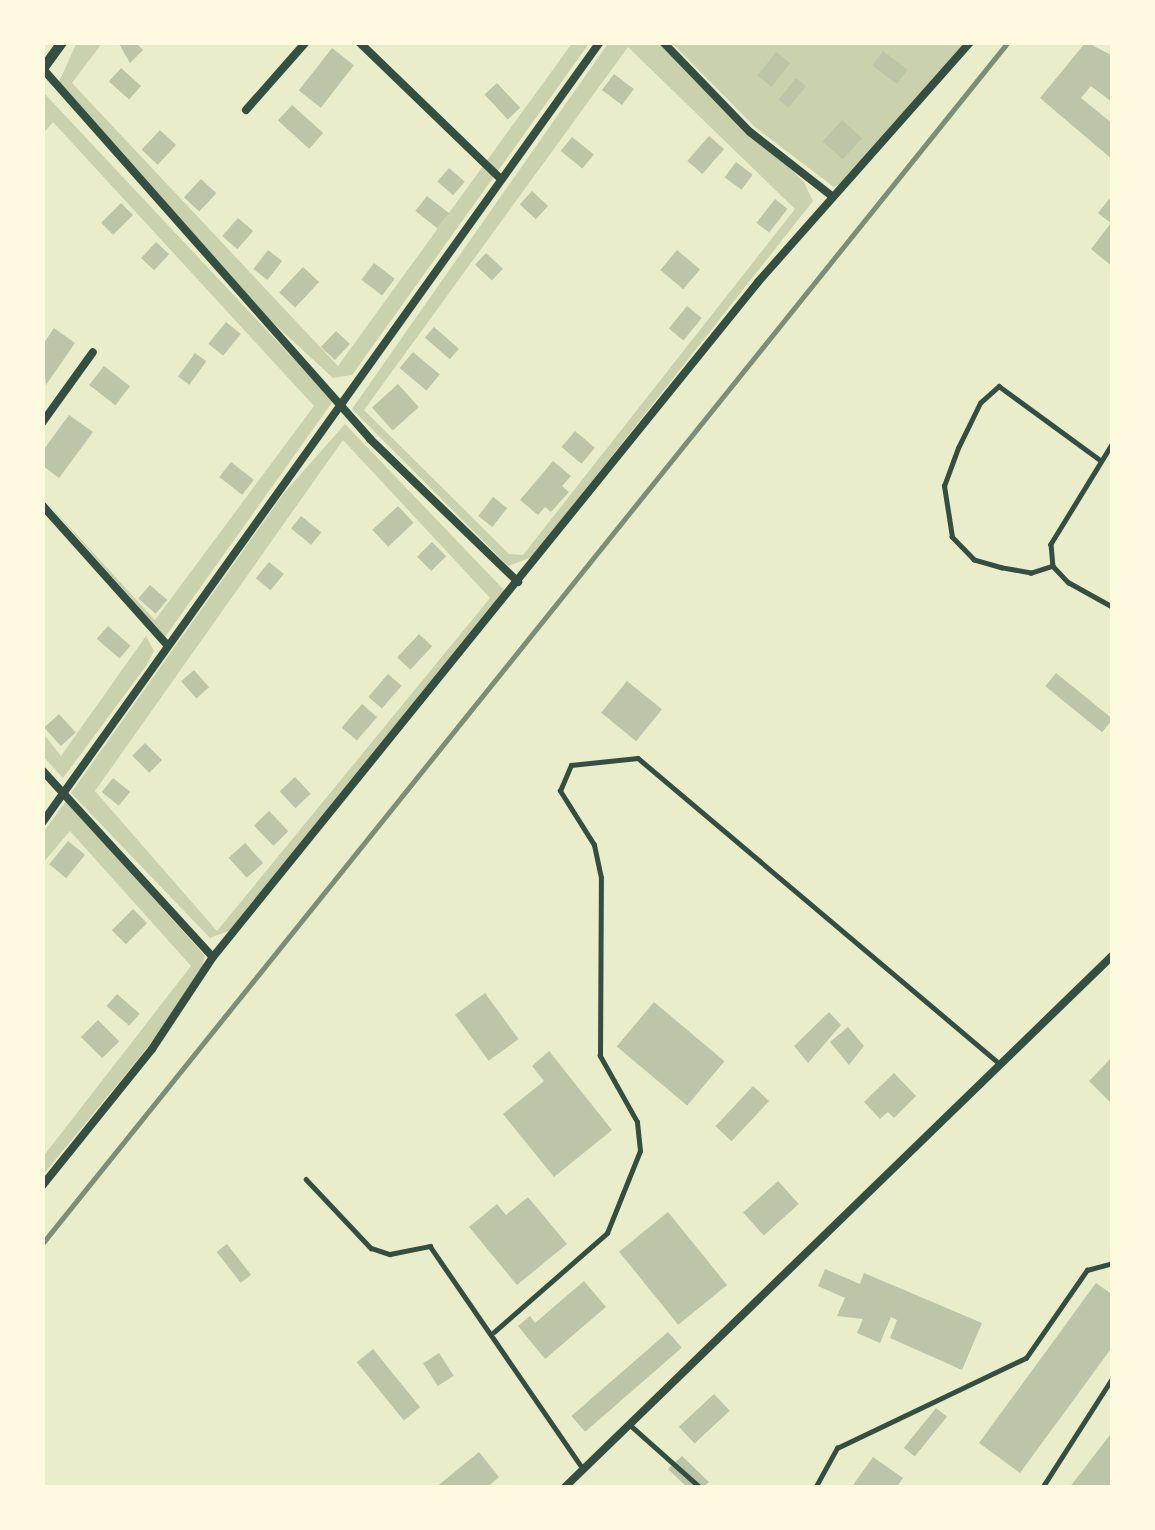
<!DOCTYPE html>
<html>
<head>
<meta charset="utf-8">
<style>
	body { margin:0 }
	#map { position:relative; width:1155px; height:1530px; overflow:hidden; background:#e9edc9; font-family:"Roboto Condensed",sans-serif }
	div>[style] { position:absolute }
	.green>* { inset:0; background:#cad2ad }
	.building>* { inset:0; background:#bcc5a7; transform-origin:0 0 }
	.service>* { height:4.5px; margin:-2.25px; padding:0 2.25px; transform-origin:2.25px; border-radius:2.25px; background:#344e41 }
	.minor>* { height:8px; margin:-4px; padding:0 4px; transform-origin:4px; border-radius:4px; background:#344e41 }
	.tertiary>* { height:10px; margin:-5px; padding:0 5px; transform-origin:5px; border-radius:5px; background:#344e41 }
	.rail>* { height:4.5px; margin:-2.25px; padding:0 2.25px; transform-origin:2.25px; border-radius:2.25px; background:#7c8e77 }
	span { translate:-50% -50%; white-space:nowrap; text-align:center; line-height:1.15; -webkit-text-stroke:9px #fefae0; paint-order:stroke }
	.frame { position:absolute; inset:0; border:45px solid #fefae0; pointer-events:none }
</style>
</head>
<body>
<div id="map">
	<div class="green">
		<i style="clip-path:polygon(77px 42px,103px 42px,72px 83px,338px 366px,573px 42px,590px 42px,352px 375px,333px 378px,270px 320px,59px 82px)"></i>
		<i style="clip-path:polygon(evenodd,609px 42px,658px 42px,804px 182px,813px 201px,532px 557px,508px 566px,352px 409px,609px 42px,628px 47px,795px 209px,523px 555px,509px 554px,364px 410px,628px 47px)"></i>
		<i style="clip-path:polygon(671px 42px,965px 42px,856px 173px,834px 187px,756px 128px)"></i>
		<i style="clip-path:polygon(44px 93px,333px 401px,165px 637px,42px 497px,155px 620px,314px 406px,53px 122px,42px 135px)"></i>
		<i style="clip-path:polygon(evenodd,345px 424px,505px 591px,236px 928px,210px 938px,71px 793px,284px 493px,345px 424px,343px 440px,490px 598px,217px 931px,95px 791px,343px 440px)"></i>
		<i style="clip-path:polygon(146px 636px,154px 651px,146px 666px,63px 778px,42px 755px,42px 732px,61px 756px)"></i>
		<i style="clip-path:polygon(66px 801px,205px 956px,200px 975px,144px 1052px,42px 1176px,42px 1158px,191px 966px,70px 831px,42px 864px,42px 834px)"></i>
	</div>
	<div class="building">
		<i style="clip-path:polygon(118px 42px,135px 42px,143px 50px,130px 63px)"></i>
		<i style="clip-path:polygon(1086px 42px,1113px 56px,1113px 103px,1091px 86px,1081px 98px,1113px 124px,1113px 160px,1040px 98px)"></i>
		<i style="left:332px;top:48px;width:28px;height:54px;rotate:38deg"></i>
		<i style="left:883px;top:51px;width:31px;height:18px;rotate:37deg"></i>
		<i style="left:776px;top:52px;width:18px;height:30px;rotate:38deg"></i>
		<i style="left:121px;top:68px;width:27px;height:18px;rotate:42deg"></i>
		<i style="left:614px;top:74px;width:25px;height:20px;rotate:37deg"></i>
		<i style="left:796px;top:78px;width:13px;height:28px;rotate:39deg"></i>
		<i style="left:497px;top:83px;width:34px;height:17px;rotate:47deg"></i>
		<i style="left:292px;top:105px;width:42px;height:21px;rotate:42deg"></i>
		<i style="left:842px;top:120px;width:27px;height:29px;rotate:42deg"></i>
		<i style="left:160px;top:130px;width:22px;height:27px;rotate:43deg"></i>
		<i style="left:709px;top:136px;width:20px;height:33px;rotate:41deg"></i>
		<i style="left:572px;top:137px;width:28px;height:18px;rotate:39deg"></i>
		<i style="left:736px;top:162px;width:21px;height:19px;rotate:37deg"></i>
		<i style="left:449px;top:168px;width:21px;height:18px;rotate:41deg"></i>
		<i style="left:201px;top:179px;width:21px;height:25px;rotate:43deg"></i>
		<i style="left:532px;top:191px;width:22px;height:18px;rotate:43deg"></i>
		<i style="left:427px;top:196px;width:28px;height:19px;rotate:38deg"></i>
		<i style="left:775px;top:199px;width:16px;height:30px;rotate:38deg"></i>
		<i style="clip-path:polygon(1109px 199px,1113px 203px,1113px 267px,1091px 249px,1111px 223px,1098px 213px)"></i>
		<i style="left:121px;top:203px;width:17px;height:28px;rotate:45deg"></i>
		<i style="left:238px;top:218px;width:20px;height:24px;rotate:41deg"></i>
		<i style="left:156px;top:242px;width:18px;height:22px;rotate:43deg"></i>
		<i style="left:268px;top:250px;width:18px;height:24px;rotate:38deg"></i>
		<i style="left:677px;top:250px;width:30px;height:26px;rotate:40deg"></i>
		<i style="left:486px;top:253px;width:23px;height:16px;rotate:43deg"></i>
		<i style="left:374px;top:263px;width:26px;height:21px;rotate:37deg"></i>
		<i style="left:303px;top:267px;width:22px;height:35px;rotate:43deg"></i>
		<i style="left:687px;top:306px;width:19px;height:29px;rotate:39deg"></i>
		<i style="left:226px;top:322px;width:19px;height:28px;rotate:39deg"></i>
		<i style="left:434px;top:327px;width:33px;height:14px;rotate:41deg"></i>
		<i style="clip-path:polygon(54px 328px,75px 343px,46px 385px,42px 346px)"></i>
		<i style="left:336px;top:331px;width:19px;height:22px;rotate:43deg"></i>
		<i style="left:413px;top:352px;width:35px;height:21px;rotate:40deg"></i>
		<i style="left:195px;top:353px;width:14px;height:29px;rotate:36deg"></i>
		<i style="left:104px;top:366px;width:33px;height:24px;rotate:38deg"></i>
		<i style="left:398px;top:384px;width:31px;height:35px;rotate:48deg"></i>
		<i style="clip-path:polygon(69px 415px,93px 432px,59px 478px,42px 465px,42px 452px)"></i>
		<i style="left:575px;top:431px;width:26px;height:21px;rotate:40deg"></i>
		<i style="clip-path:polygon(553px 461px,571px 476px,562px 486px,569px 492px,551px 512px,545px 507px,538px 515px,520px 500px)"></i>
		<i style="left:231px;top:462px;width:29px;height:19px;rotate:38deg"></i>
		<i style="left:493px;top:497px;width:18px;height:24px;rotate:38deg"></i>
		<i style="left:398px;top:506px;width:23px;height:35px;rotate:47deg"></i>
		<i style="left:301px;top:516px;width:26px;height:16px;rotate:39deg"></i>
		<i style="left:432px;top:542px;width:20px;height:21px;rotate:45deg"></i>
		<i style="left:269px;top:562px;width:19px;height:21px;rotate:39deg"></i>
		<i style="left:150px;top:585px;width:23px;height:18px;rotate:41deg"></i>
		<i style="left:108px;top:626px;width:30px;height:17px;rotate:41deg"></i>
		<i style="left:419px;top:634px;width:18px;height:32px;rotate:43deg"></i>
		<i style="left:194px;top:670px;width:23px;height:17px;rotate:49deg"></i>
		<i style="left:1056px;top:673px;width:73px;height:17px;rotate:39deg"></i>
		<i style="left:388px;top:674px;width:18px;height:30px;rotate:41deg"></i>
		<i style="left:627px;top:681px;width:45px;height:41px;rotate:39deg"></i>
		<i style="left:362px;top:704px;width:20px;height:31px;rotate:41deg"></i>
		<i style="left:59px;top:714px;width:25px;height:20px;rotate:48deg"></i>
		<i style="left:145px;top:743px;width:24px;height:18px;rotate:45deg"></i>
		<i style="left:295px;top:777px;width:23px;height:21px;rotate:47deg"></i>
		<i style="left:113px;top:778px;width:22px;height:18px;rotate:39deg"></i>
		<i style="left:269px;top:811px;width:28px;height:21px;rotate:46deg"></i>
		<i style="left:68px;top:841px;width:22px;height:30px;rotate:39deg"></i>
		<i style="left:245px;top:843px;width:27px;height:22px;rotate:48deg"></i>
		<i style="left:133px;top:909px;width:20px;height:30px;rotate:45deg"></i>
		<i style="left:485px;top:993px;width:57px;height:37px;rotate:54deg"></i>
		<i style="left:117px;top:994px;width:30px;height:16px;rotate:41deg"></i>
		<i style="left:654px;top:1002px;width:92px;height:58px;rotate:40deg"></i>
		<i style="clip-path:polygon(829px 1012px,841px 1025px,808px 1063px,794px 1046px)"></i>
		<i style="left:98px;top:1020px;width:30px;height:24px;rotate:45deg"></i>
		<i style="clip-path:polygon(848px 1027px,864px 1046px,849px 1065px,830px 1042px)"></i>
		<i style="clip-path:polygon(549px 1051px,612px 1130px,554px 1177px,503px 1114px,544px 1081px,532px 1066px)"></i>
		<i style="clip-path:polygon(1113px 1056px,1113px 1105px,1089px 1081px)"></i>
		<i style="clip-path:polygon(894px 1073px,916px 1096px,894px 1118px,888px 1112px,880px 1119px,864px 1102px)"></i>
		<i style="left:753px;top:1086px;width:22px;height:55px;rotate:43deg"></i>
		<i style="left:778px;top:1181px;width:31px;height:47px;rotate:48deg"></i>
		<i style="clip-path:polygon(528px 1197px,567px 1244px,517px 1285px,469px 1227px,497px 1204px,506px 1215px)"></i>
		<i style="left:668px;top:1212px;width:94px;height:63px;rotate:51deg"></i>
		<i style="left:227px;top:1244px;width:39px;height:13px;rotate:52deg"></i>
		<i style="clip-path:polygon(825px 1269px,860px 1284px,864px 1273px,982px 1323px,962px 1370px,890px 1338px,897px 1320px,891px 1317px,880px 1343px,857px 1333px,863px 1319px,837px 1316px,845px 1298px,818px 1286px)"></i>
		<i style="clip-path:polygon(584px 1281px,606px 1307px,545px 1359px,518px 1326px,530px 1316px,535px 1323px)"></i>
		<i style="clip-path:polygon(1096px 1283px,1113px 1295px,1113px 1346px,1020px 1473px,979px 1443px)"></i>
		<i style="left:668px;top:1332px;width:21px;height:128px;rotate:49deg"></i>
		<i style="left:373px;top:1349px;width:75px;height:21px;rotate:51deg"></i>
		<i style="left:439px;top:1353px;width:27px;height:19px;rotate:57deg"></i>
		<i style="left:714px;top:1394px;width:23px;height:48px;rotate:47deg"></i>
		<i style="left:936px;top:1408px;width:14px;height:51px;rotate:39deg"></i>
		<i style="clip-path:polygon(1113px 1431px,1113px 1488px,1069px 1488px)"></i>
		<i style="clip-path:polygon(479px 1452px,499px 1477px,486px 1488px,435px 1488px)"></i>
		<i style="clip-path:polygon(682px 1456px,709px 1482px,702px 1488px,688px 1488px,668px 1469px)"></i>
		<i style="clip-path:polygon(873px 1457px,903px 1478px,896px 1488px,851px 1488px)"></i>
	</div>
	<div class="service">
		<i style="left:1113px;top:443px;width:119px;rotate:121.5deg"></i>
		<i style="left:1051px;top:544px;width:22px;rotate:85deg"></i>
		<i style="left:1053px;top:566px;width:22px;rotate:47deg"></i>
		<i style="left:1068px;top:582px;width:51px;rotate:29.1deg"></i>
		<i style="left:1053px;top:566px;width:23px;rotate:162deg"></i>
		<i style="left:1031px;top:573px;width:29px;rotate:-170deg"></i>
		<i style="left:1002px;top:568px;width:29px;rotate:-164deg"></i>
		<i style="left:974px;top:560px;width:32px;rotate:-134deg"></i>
		<i style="left:952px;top:537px;width:52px;rotate:-98.9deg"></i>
		<i style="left:944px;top:486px;width:40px;rotate:-69.8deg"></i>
		<i style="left:958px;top:448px;width:50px;rotate:-63.9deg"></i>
		<i style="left:980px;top:403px;width:25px;rotate:-42deg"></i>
		<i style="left:999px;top:386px;width:125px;rotate:36.2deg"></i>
		<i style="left:306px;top:1179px;width:95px;rotate:46.7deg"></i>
		<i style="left:371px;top:1248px;width:20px;rotate:18deg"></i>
		<i style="left:390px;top:1254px;width:41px;rotate:-11.3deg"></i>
		<i style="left:430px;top:1246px;width:270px;rotate:55.5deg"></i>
		<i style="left:494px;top:1332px;width:150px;rotate:-41.2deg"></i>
		<i style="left:607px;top:1233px;width:88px;rotate:-68.1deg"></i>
		<i style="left:640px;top:1151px;width:29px;rotate:-96deg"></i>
		<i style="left:637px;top:1122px;width:76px;rotate:-119.3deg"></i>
		<i style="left:600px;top:1056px;width:178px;rotate:-89.7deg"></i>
		<i style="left:601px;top:878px;width:34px;rotate:-102deg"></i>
		<i style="left:594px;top:845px;width:64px;rotate:-122.2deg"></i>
		<i style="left:560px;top:791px;width:28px;rotate:-67deg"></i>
		<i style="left:571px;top:765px;width:67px;rotate:-6deg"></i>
		<i style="left:638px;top:758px;width:473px;rotate:40.2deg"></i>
		<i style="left:629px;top:1424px;width:96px;rotate:41.6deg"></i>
		<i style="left:815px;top:1488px;width:46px;rotate:-61.2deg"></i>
		<i style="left:837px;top:1448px;width:209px;rotate:-25.5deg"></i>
		<i style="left:1026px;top:1358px;width:107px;rotate:-55.3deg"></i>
		<i style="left:1087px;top:1270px;width:27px;rotate:-15deg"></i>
		<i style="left:1042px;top:1488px;width:132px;rotate:-57.4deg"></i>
	</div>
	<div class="minor">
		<i style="left:359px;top:42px;width:197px;rotate:44deg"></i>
		<i style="left:663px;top:42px;width:125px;rotate:46deg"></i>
		<i style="left:750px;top:132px;width:104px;rotate:38deg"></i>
		<i style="left:43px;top:69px;width:494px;rotate:48.5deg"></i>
		<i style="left:370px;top:439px;width:206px;rotate:44deg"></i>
		<i style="left:246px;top:110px;width:91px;rotate:-48.6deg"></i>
		<i style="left:42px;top:423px;width:87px;rotate:-54.3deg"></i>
		<i style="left:42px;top:505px;width:188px;rotate:48.2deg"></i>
		<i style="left:42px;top:770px;width:253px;rotate:47.6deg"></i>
		<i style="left:42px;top:823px;width:960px;rotate:-54.46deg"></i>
		<i style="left:42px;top:1186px;width:176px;rotate:-51.2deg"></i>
		<i style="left:152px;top:1049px;width:110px;rotate:-56.5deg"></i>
		<i style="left:213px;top:957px;width:868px;rotate:-51.08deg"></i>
		<i style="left:758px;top:282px;width:320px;rotate:-48.5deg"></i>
		<i style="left:564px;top:1488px;width:765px;rotate:-44.15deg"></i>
	</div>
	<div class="tertiary">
		<i style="left:42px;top:70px;width:34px;rotate:-54deg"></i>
	</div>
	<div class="rail">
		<i style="left:42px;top:1244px;width:1542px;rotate:-51.21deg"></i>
	</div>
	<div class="frame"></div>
</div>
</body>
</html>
